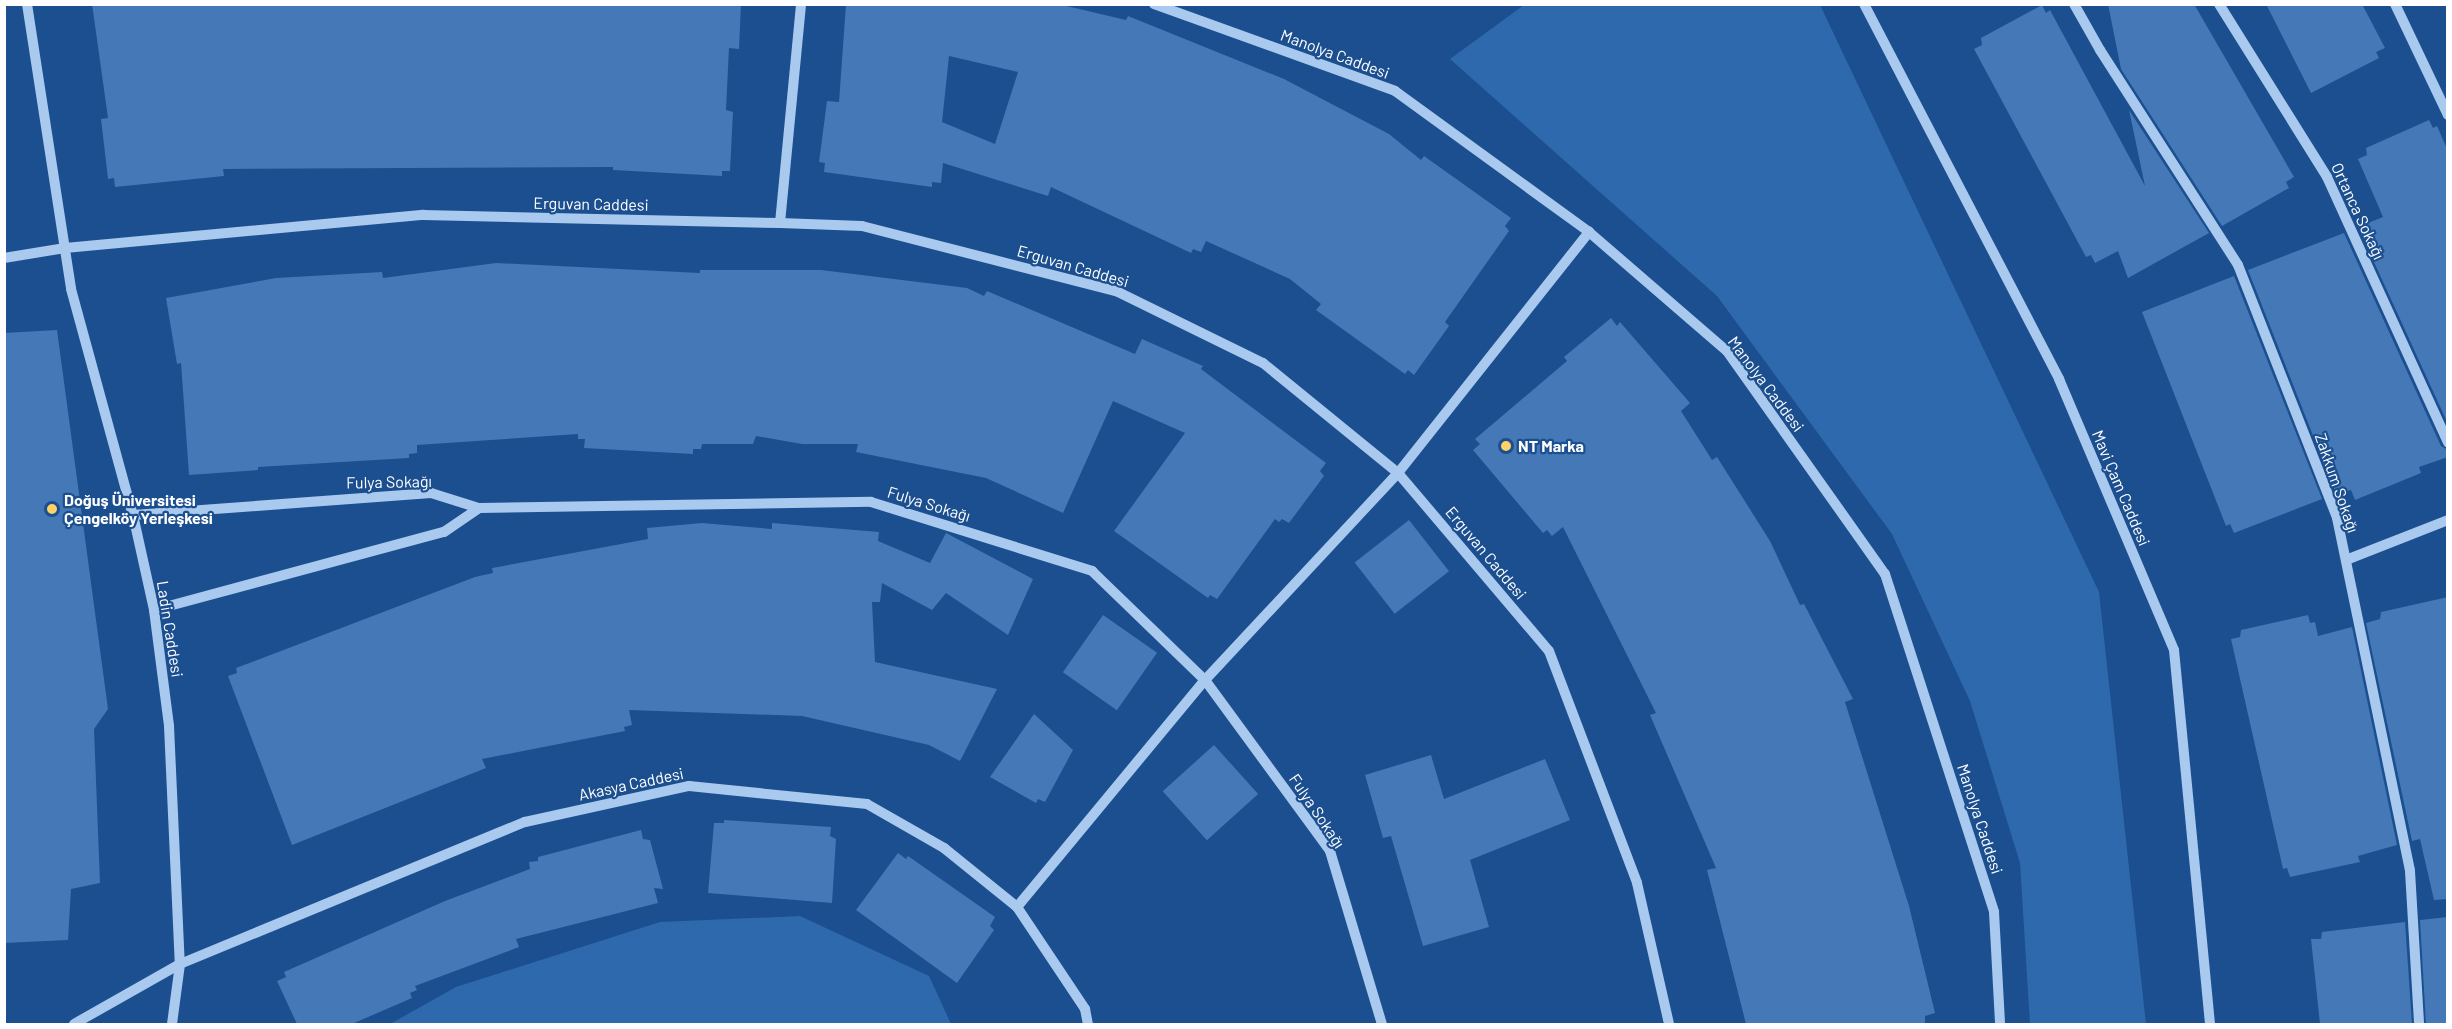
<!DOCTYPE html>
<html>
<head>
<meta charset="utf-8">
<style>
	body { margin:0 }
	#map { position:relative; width:2452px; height:1029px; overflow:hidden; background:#1b4f8f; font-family:Barlow,sans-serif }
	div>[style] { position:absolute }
	.green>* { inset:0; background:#2e69ad }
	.building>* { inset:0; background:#4478b7; transform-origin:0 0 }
	.minor>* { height:10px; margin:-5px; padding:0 5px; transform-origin:5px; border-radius:5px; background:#a9c9ee }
	.dots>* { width:16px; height:16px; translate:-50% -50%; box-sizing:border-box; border:3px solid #1b4f8f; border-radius:50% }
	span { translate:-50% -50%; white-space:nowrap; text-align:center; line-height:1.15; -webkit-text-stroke:4.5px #1b4f8f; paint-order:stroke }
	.street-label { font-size:16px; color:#fff }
	.poi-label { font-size:16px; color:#fff; font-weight:700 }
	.left { translate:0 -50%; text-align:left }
	.frame { position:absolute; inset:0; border:6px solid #fff; pointer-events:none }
</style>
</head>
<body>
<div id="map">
	<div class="green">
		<i style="clip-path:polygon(1524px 5px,1820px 5px,2099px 592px,2146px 1024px,2030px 1024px,2020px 863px,1970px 701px,1892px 534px,1717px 296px,1450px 59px)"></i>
		<i style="clip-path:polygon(800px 916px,929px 976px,951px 1024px,390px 1024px,456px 987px,660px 922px)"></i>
	</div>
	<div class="building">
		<i style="clip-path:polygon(92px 4px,741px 4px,739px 49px,729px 48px,726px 110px,733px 112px,730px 171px,722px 171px,722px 176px,613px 170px,613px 167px,223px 169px,224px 176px,115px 187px,114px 178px,108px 179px,101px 119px,108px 118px)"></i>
		<i style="clip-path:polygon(evenodd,846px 4px,1058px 4px,1126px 20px,1128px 16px,1284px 79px,1389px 134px,1421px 160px,1424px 156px,1511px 218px,1505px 226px,1509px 231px,1445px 322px,1449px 326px,1414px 375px,1408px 370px,1405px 374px,1316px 310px,1321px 304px,1290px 279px,1206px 241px,1201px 252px,1193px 249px,1191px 253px,1051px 187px,1048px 196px,943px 163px,941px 183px,932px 182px,932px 187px,824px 172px,825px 163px,819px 162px,827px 101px,839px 102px,846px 4px,949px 56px,1018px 72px,995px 144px,942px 122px,949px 56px)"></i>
		<i style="clip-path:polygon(2108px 4px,2194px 4px,2294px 177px,2286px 182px,2289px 188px,2222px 226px,2121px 69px)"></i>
		<i style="clip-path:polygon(2266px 4px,2362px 4px,2385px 48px,2376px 52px,2379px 58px,2311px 93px)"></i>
		<i style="clip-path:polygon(2042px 5px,2046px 13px,2050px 10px,2145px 186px,2129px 110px,2209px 233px,2128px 278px,2118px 251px,2095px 263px,2091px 255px,2086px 257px,1974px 49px,1982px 45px,1981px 38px)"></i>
		<i style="clip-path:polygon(2429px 120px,2433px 128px,2437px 126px,2448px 151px,2448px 424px,2358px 227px,2383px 217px,2358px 159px,2367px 155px,2366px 148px)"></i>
		<i style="clip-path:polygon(2344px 233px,2441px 446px,2448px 450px,2448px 457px,2419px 467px,2421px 473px,2355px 500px,2351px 490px,2336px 494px,2248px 270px)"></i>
		<i style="clip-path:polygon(496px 263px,700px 273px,700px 270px,821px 270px,967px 288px,984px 296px,987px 291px,1135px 354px,1142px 339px,1203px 366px,1201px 369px,1326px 463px,1320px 471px,1324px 476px,1289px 523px,1282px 519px,1279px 522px,1275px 519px,1217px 599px,1210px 595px,1208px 598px,1114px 531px,1185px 433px,1113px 401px,1063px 513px,986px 478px,856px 452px,858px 444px,802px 444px,756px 436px,753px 444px,702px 444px,701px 449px,693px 449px,693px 454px,584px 448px,585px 439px,578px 439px,578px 434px,417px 445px,417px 453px,409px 454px,409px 458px,258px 467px,258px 470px,189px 475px,181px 363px,177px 364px,166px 298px,276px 278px,382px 272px,383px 278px)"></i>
		<i style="clip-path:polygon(2234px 276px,2322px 499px,2234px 533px,2230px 524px,2226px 526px,2142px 312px)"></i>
		<i style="clip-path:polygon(1611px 318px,1617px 326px,1620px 322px,1690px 403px,1681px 411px,1712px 460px,1717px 457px,1770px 541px,1800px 605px,1804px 604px,1853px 699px,1845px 702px,1909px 906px,1935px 1013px,1925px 1016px,1925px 1024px,1746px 1024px,1707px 870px,1716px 868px,1650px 715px,1656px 713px,1563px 527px,1552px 536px,1547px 530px,1543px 533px,1473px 450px,1480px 444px,1475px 439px,1567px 361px,1564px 357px)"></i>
		<i style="clip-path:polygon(57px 330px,108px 709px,94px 729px,100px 883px,71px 889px,68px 940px,4px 943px,4px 333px)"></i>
		<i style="left:1409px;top:520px;width:65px;height:69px;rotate:52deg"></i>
		<i style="clip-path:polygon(702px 523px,772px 529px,772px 523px,879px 532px,878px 541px,930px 563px,946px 533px,1033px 579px,1008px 635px,946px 593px,932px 610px,882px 583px,880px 602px,872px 602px,875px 662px,997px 689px,960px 761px,929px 745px,802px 716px,629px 710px,632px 725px,624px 727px,625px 731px,482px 759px,486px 768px,292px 845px,228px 676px,237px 673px,236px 668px,475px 577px,493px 573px,492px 568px,648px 539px,647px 528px)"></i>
		<i style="clip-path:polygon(2448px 597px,2448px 899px,2434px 900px,2420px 839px,2412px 841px,2366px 623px,2380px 619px,2381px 612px)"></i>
		<i style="left:1103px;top:615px;width:66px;height:70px;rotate:35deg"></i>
		<i style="clip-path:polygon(2308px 615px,2310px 623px,2315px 622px,2318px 636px,2352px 627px,2397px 845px,2358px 856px,2360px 862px,2290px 877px,2287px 868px,2283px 869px,2231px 639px,2240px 637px,2241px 630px)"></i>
		<i style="clip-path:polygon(1034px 714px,1073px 750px,1045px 802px,1038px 799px,1036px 803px,990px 777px)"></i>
		<i style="left:1214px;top:745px;width:66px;height:69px;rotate:48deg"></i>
		<i style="clip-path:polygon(1431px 755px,1444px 799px,1545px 759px,1570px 820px,1470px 860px,1489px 927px,1423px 946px,1391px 836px,1383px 838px,1365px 775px)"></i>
		<i style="clip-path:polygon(724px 820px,831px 827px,830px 836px,836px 839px,832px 903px,708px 893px,714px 823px,724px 823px)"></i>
		<i style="clip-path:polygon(641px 830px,643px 839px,650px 840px,663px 889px,654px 888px,658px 903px,516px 939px,519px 947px,415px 986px,417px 990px,410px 993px,412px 998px,352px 1024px,297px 1024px,277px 981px,286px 977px,284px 972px,445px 901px,530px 869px,529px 862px,538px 861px,538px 857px)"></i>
		<i style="clip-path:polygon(898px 853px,906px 859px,908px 856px,995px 917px,990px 926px,994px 930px,957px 983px,856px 910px)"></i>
		<i style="clip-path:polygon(2448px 917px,2448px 1024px,2426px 1024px,2420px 920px)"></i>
		<i style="clip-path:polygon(2405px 922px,2412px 1024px,2320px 1024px,2311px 939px,2321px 939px,2322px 932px)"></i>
	</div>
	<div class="minor">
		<i style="left:27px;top:4px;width:288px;rotate:81.2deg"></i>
		<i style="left:71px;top:289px;width:234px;rotate:74.7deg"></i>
		<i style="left:133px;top:515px;width:97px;rotate:77.5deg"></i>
		<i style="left:154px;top:610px;width:117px;rotate:82.6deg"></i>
		<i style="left:169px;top:726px;width:238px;rotate:87.4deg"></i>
		<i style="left:180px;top:964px;width:61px;rotate:97.6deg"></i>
		<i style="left:1154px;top:4px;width:256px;rotate:19.8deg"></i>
		<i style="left:1395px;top:91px;width:240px;rotate:36deg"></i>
		<i style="left:1589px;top:232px;width:182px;rotate:40.8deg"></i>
		<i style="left:1727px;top:351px;width:273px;rotate:54.7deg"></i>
		<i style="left:1885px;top:574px;width:355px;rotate:72.1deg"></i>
		<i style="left:1994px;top:912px;width:112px;rotate:86.9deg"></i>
		<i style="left:1864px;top:4px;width:423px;rotate:62.5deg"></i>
		<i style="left:2059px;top:379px;width:294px;rotate:67deg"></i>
		<i style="left:2174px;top:650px;width:376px;rotate:84.5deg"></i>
		<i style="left:2074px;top:4px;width:53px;rotate:60.5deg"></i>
		<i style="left:2100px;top:50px;width:255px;rotate:57.3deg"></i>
		<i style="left:2238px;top:265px;width:272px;rotate:68.6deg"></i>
		<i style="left:2337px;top:518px;width:360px;rotate:78.3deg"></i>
		<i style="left:2410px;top:871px;width:153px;rotate:86.6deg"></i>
		<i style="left:2219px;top:4px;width:204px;rotate:58deg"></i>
		<i style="left:2327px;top:177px;width:292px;rotate:65.5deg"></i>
		<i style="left:2395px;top:4px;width:123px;rotate:64.5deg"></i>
		<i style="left:780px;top:223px;width:220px;rotate:-84.5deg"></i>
		<i style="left:4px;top:258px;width:62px;rotate:-9.3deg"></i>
		<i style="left:65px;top:248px;width:360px;rotate:-5.3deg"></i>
		<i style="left:423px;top:215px;width:357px;rotate:1.3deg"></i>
		<i style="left:780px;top:223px;width:82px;rotate:2.1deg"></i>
		<i style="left:862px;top:226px;width:262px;rotate:14.4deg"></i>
		<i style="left:1116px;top:291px;width:164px;rotate:26.1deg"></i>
		<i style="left:1263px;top:363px;width:174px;rotate:39.2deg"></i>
		<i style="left:1398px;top:473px;width:233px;rotate:49.7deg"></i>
		<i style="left:1549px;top:651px;width:248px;rotate:69.2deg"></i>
		<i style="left:1637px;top:883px;width:145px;rotate:77.2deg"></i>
		<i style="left:133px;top:515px;width:299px;rotate:-4.2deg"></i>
		<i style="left:431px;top:493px;width:50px;rotate:17.4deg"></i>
		<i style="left:479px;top:508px;width:392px;rotate:-0.9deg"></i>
		<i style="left:871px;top:502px;width:232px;rotate:17.3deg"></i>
		<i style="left:1092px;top:571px;width:157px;rotate:44deg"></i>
		<i style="left:1205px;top:680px;width:212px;rotate:53.8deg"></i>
		<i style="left:1330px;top:851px;width:181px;rotate:73.3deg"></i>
		<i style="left:2346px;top:560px;width:110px;rotate:-21.4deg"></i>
		<i style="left:154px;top:610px;width:300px;rotate:-15.1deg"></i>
		<i style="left:444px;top:532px;width:42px;rotate:-34.4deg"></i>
		<i style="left:1017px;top:907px;width:295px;rotate:-50.4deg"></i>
		<i style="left:1205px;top:680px;width:283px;rotate:-47deg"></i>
		<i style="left:1398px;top:473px;width:308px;rotate:-51.6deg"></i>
		<i style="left:74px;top:1024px;width:122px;rotate:-29.5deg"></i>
		<i style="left:180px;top:964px;width:373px;rotate:-22.4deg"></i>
		<i style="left:525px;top:822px;width:168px;rotate:-12.4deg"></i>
		<i style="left:689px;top:786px;width:179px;rotate:5.8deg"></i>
		<i style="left:867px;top:804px;width:89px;rotate:29.7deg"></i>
		<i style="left:944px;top:848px;width:94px;rotate:38.9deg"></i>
		<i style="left:1017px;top:907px;width:123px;rotate:56.3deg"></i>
		<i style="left:1085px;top:1009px;width:15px;rotate:79deg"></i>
	</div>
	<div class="dots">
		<i style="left:1506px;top:446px;background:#ffd166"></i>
		<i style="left:52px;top:509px;background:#ffd166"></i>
	</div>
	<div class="street-label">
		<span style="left:1335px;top:54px;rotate:20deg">Manolya Caddesi</span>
		<span style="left:591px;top:204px;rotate:1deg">Erguvan Caddesi</span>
		<span style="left:2358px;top:211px;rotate:65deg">Ortanca Sokağı</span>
		<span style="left:1073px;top:266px;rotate:16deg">Erguvan Caddesi</span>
		<span style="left:1766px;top:384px;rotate:53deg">Manolya Caddesi</span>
		<span style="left:389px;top:482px;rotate:-1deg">Fulya Sokağı</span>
		<span style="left:2337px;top:483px;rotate:71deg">Zakkum Sokağı</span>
		<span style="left:2121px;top:488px;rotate:67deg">Mavi Çam Caddesi</span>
		<span style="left:929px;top:504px;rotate:17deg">Fulya Sokağı</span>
		<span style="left:1486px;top:553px;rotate:50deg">Erguvan Caddesi</span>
		<span style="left:170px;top:629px;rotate:81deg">Ladin Caddesi</span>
		<span style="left:631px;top:784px;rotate:-12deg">Akasya Caddesi</span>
		<span style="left:1317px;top:811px;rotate:56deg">Fulya Sokağı</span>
		<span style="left:1980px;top:819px;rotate:72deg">Manolya Caddesi</span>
	</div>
	<div class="poi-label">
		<span class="left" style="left:1518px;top:446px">NT Marka</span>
		<span class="left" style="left:64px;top:509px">Doğuş Üniversitesi<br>Çengelköy Yerleşkesi</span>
	</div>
	<div class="frame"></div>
</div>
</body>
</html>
